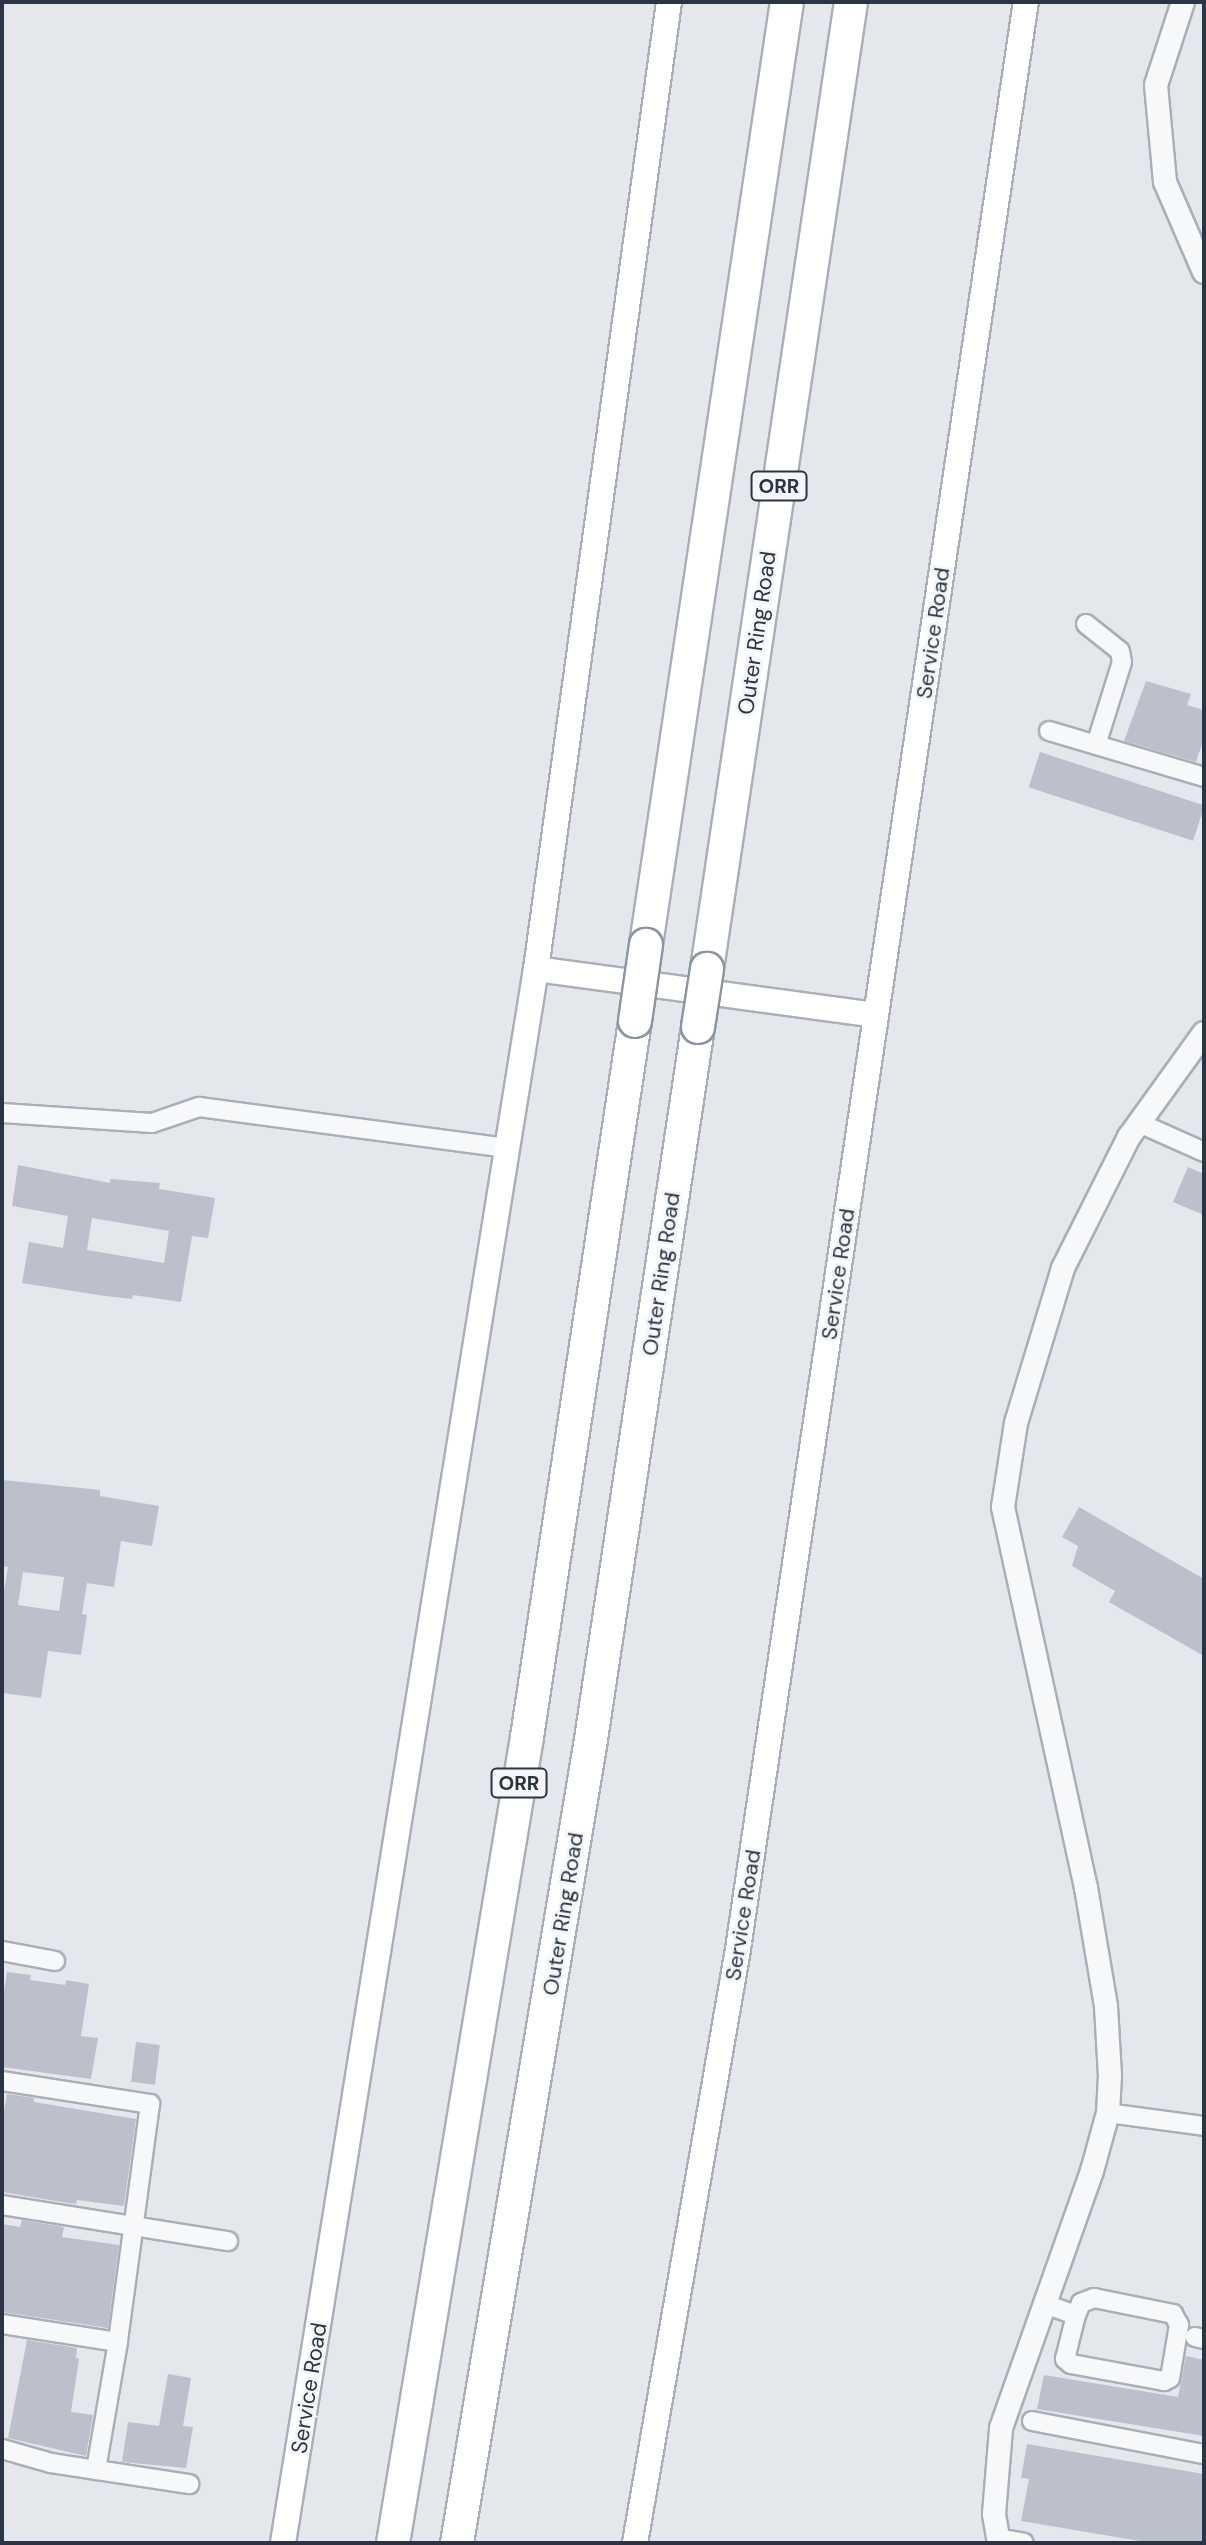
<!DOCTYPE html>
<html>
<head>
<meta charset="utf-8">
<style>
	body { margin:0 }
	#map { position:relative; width:1206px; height:2545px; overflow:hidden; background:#e4e7ec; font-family:"DM Sans",sans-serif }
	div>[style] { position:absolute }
	.building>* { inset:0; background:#bbc0ca; transform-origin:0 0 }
	.roads { filter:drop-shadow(2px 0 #a9aeb7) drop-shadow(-2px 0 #a9aeb7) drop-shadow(0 2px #a9aeb7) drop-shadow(0 -2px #a9aeb7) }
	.minor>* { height:18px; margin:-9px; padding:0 9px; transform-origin:9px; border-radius:9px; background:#f7f8fa }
	.tertiary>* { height:22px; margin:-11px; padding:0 11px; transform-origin:11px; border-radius:11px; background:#f7f8fa }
	.secondary>* { height:24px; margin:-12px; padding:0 12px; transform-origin:12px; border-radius:12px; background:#fff }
	.motorway>* { height:32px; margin:-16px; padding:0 16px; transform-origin:16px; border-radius:16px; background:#fff }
	.bridges { filter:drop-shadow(2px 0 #8b94a3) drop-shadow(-2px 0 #8b94a3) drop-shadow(0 2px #8b94a3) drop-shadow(0 -2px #8b94a3) }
	.motorway-bridge>* { height:32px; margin:-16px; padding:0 16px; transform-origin:16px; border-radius:16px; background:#fff }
	span { translate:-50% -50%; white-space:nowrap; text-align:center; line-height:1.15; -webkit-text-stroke:6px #f4f6f9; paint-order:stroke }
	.shield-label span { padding:2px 6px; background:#f4f6f9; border:2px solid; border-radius:6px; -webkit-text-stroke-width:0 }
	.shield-label { font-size:20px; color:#2b3445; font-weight:700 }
	.street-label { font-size:22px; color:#2b3445 }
	.frame { position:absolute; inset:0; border:4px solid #2b3445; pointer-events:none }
</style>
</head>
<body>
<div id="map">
	<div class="building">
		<i style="clip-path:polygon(1146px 681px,1191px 694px,1187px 705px,1204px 710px,1204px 738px,1196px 762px,1124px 741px)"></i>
		<i style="left:1040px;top:752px;width:173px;height:37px;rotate:18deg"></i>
		<i style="clip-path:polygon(evenodd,18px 1165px,110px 1183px,110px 1179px,160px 1183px,159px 1189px,215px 1198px,208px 1238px,192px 1236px,181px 1302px,133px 1295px,132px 1299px,105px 1296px,22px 1283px,29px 1242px,63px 1248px,68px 1216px,12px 1206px,18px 1165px,92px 1218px,169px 1231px,164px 1263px,87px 1250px,92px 1218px)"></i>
		<i style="clip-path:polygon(1188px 1167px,1204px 1174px,1204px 1215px,1173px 1202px)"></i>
		<i style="clip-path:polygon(evenodd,2px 1480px,100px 1490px,100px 1496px,159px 1506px,152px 1546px,121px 1541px,114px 1587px,87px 1583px,82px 1614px,87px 1615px,81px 1655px,48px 1651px,41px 1698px,2px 1693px,2px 1602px,8px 1567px,2px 1566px,2px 1480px,23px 1572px,64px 1577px,59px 1611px,18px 1605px,23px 1572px)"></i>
		<i style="clip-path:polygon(1079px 1507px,1204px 1579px,1204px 1656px,1109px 1602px,1115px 1591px,1072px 1566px,1078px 1546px,1062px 1537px)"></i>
		<i style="clip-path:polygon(7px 1972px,31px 1975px,30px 1980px,65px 1985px,66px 1980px,89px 1984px,81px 2036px,98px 2038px,91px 2079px,2px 2067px,2px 2006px)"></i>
		<i style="left:136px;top:2042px;width:24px;height:40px;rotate:7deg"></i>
		<i style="clip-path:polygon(7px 2094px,34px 2098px,34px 2102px,136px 2119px,124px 2206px,77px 2200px,76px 2204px,68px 2203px,2px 2192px,2px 2123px)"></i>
		<i style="clip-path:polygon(22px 2220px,64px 2227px,62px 2237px,119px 2245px,108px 2328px,2px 2312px,2px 2224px,20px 2227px)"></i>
		<i style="clip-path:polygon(27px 2340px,77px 2348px,76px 2358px,79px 2359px,71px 2412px,93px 2415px,86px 2456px,8px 2438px)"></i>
		<i style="clip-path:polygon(1186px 2356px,1204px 2360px,1204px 2436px,1037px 2409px,1044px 2375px,1178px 2397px)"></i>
		<i style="clip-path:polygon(168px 2374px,191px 2378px,183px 2426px,193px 2427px,186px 2468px,122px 2462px,128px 2422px,159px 2426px)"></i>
		<i style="clip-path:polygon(1027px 2444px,1204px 2474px,1204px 2543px,1152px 2543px,1021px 2521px,1029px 2479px,1021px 2478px)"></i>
	</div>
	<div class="roads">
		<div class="minor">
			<i style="left:1086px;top:624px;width:43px;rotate:38.5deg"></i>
			<i style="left:1120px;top:651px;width:11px;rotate:80deg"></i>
			<i style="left:1122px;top:662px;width:87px;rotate:107.4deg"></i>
			<i style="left:1049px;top:731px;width:162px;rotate:16.5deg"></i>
			<i style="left:2px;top:1113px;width:150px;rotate:3.8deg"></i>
			<i style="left:152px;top:1123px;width:50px;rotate:-18.8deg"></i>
			<i style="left:199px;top:1107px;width:311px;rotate:7.6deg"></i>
			<i style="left:1139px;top:1123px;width:71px;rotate:24deg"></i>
			<i style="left:2px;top:1951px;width:54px;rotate:10.7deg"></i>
			<i style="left:2px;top:2081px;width:150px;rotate:8.8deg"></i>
			<i style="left:150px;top:2104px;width:240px;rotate:97.7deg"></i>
			<i style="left:1108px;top:2113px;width:97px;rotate:7.7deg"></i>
			<i style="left:2px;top:2205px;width:229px;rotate:9.1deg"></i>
			<i style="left:1045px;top:2304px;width:33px;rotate:20deg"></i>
			<i style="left:1076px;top:2315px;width:13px;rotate:-67deg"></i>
			<i style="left:1081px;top:2303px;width:14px;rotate:-21deg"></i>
			<i style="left:1094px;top:2298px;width:81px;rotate:11.4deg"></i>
			<i style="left:1173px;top:2314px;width:13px;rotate:61deg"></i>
			<i style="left:1179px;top:2325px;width:54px;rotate:99.6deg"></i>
			<i style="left:1170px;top:2378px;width:7px;rotate:153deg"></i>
			<i style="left:1164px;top:2381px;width:95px;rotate:-169.6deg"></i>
			<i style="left:1071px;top:2364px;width:8px;rotate:-140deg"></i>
			<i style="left:1065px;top:2359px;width:45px;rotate:-76deg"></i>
			<i style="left:2px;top:2324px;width:117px;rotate:8.8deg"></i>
			<i style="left:118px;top:2342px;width:130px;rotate:99.8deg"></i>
			<i style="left:1195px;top:2337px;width:9px;rotate:13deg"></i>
			<i style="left:1032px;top:2421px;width:175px;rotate:10.9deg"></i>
			<i style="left:2px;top:2449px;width:51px;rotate:15.9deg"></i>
			<i style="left:51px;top:2463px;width:140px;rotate:8.7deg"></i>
			<i style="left:997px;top:2538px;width:27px;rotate:10deg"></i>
		</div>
		<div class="tertiary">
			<i style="left:1183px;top:2px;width:87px;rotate:108deg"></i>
			<i style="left:1156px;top:85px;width:97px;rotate:84.7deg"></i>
			<i style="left:1165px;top:182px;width:98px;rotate:66.6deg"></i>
			<i style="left:999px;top:2543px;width:29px;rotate:-100deg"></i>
			<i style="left:994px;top:2514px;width:86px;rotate:-85.3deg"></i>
			<i style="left:1001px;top:2428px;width:273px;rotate:-70.5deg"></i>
			<i style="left:1092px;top:2171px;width:60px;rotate:-74.6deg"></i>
			<i style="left:1108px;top:2113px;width:37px;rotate:-87deg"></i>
			<i style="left:1110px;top:2076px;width:70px;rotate:-93.3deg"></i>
			<i style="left:1106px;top:2006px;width:120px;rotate:-99.6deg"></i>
			<i style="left:1086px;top:1888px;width:390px;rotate:-102.3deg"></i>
			<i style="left:1003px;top:1507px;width:85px;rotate:-81.2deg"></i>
			<i style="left:1016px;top:1423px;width:162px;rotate:-73.1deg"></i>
			<i style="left:1063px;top:1268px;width:147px;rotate:-63.3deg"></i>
			<i style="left:1129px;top:1137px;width:128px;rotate:-54.2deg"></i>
		</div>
		<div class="secondary">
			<i style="left:536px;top:969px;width:343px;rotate:7.7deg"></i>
			<i style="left:283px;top:2543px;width:1594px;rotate:-80.87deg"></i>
			<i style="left:536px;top:969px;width:976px;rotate:-82.17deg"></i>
			<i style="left:635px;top:2543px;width:603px;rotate:-80.16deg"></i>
			<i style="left:738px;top:1949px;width:1968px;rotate:-81.59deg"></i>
		</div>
		<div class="motorway">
			<i style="left:646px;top:945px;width:953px;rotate:-81.5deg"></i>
			<i style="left:707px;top:969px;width:978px;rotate:-81.53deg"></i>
			<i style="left:393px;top:2543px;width:817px;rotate:-80.56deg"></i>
			<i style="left:527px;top:1737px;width:724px;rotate:-81.42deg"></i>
			<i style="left:457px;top:2543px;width:808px;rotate:-80.53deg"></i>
			<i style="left:590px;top:1746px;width:727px;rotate:-81.46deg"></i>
		</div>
	</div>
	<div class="bridges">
		<div class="motorway-bridge">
			<i style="left:635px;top:1021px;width:77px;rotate:-81.8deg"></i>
			<i style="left:698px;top:1027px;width:59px;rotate:-81.2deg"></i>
		</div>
	</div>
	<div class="shield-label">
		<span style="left:779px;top:486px">ORR</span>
		<span style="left:519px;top:1783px">ORR</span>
	</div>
	<div class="street-label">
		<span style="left:757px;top:633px;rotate:-82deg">Outer Ring Road</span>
		<span style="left:933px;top:633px;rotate:-82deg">Service Road</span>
		<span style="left:661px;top:1274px;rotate:-82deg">Outer Ring Road</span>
		<span style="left:838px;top:1274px;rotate:-82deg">Service Road</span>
		<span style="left:563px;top:1914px;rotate:-81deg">Outer Ring Road</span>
		<span style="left:743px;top:1915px;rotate:-81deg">Service Road</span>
		<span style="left:309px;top:2388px;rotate:-81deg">Service Road</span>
	</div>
	<div class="frame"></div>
</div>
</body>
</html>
